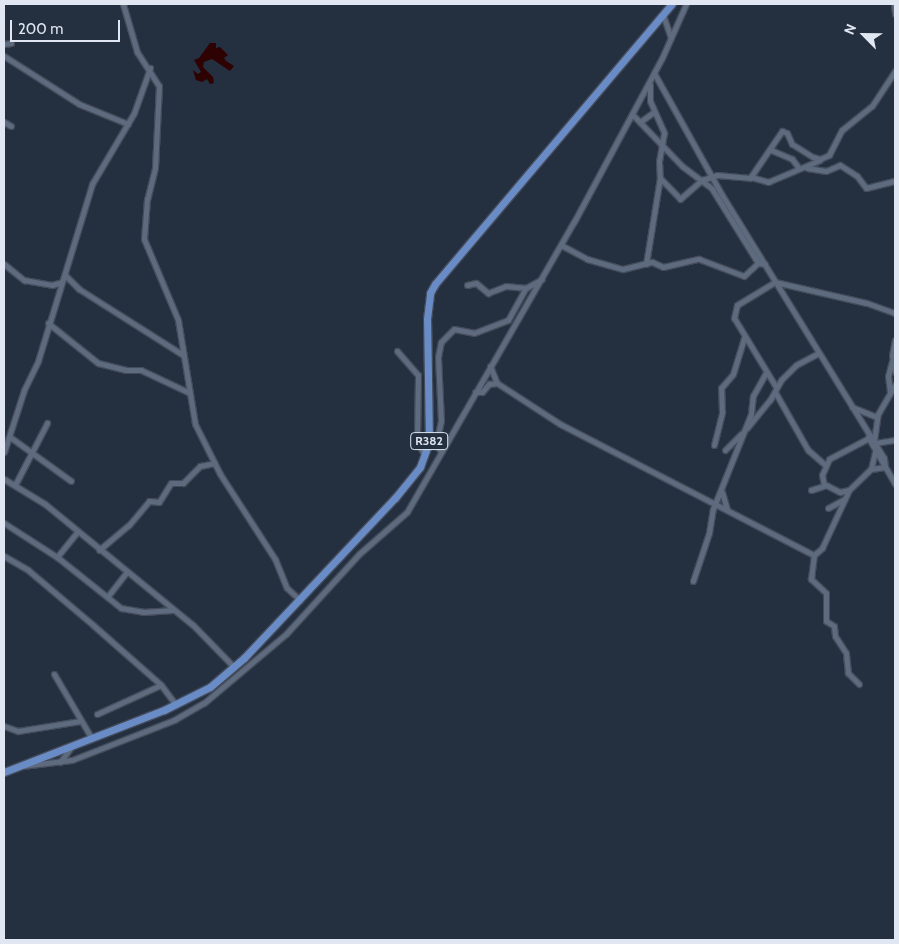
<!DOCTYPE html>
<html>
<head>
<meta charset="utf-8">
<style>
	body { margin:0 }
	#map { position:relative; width:899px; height:944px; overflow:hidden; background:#242f3f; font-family:Cabin,sans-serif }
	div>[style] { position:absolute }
	.water>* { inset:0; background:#2e0202 }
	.roads { filter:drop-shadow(1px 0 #444c5b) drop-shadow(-1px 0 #444c5b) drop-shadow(0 1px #444c5b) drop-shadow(0 -1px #444c5b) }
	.minor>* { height:5px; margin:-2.5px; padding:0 2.5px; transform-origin:2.5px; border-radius:2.5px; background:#5e6a7d }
	.major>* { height:7px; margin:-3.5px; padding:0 3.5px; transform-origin:3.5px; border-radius:3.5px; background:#6a8cc6 }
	span { translate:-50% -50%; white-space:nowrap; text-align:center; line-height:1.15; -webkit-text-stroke:4px #242f3f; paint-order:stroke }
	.shield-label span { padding:1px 4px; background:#242f3f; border:1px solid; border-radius:4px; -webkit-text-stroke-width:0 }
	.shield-label { font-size:12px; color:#e0e7f2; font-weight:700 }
	.frame { position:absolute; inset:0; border:5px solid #e0e7f2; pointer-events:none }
	.north { position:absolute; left:839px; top:10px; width:50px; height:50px; -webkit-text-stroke:4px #242f3f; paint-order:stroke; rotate:293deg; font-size:14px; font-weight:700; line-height:20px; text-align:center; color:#e0e7f2 }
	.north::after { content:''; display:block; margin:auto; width:18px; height:22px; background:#e0e7f2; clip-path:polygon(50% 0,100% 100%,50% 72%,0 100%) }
	.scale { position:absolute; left:10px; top:20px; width:110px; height:22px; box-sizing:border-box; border:2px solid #e0e7f2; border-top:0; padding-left:6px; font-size:15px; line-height:18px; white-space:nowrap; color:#e0e7f2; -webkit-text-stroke:4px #242f3f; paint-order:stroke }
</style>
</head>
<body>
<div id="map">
	<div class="water">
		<i style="clip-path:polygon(210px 43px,216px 43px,216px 48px,220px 47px,228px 55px,224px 58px,226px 61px,234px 66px,230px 71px,212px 59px,204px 62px,203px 67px,213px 77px,214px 83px,210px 84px,207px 79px,202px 82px,196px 80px,193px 70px,198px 74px,201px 72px,194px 60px,199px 58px)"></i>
	</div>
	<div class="roads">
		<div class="minor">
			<i style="left:123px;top:4px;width:50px;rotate:73.7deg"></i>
			<i style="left:137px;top:52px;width:40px;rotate:57.1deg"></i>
			<i style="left:159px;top:86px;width:82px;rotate:92.8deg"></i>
			<i style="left:155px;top:168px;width:32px;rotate:104deg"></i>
			<i style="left:147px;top:199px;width:40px;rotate:94.3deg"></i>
			<i style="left:144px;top:239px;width:88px;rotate:67.2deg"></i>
			<i style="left:178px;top:320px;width:105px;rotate:80.7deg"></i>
			<i style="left:195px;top:424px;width:56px;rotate:63.4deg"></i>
			<i style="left:220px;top:474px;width:101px;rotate:57.1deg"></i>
			<i style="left:275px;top:559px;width:31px;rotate:68deg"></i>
			<i style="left:287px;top:588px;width:18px;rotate:43deg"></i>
			<i style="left:894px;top:4px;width:10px;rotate:84deg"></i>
			<i style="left:663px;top:15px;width:24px;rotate:71deg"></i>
			<i style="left:4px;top:44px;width:7px;rotate:-8deg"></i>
			<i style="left:4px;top:56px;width:89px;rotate:32.6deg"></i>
			<i style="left:79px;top:104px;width:53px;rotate:22.2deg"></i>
			<i style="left:654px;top:73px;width:140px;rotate:60.9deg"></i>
			<i style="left:722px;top:195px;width:309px;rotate:58.4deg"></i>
			<i style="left:884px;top:458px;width:9px;rotate:84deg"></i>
			<i style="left:885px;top:467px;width:14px;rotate:172deg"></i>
			<i style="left:650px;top:85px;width:16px;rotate:90deg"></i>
			<i style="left:650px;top:101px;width:35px;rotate:66deg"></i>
			<i style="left:664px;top:133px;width:28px;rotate:100deg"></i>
			<i style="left:659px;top:161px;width:17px;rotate:87deg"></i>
			<i style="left:660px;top:178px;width:29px;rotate:46deg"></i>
			<i style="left:680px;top:199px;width:29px;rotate:-41deg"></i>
			<i style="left:702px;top:180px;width:16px;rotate:-18deg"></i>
			<i style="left:717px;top:175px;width:33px;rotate:5deg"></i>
			<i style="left:750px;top:178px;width:57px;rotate:-55.8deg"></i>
			<i style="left:782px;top:131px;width:5px;rotate:22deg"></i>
			<i style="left:787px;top:133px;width:12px;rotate:66deg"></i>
			<i style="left:792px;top:144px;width:25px;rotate:32deg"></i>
			<i style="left:813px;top:157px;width:7px;rotate:16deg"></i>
			<i style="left:820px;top:159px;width:10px;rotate:-24deg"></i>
			<i style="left:829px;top:155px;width:28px;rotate:-63deg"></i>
			<i style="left:842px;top:130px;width:38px;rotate:-39deg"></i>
			<i style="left:872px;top:106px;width:42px;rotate:-56.7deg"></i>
			<i style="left:632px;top:114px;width:72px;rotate:46.1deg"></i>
			<i style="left:682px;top:166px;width:38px;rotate:37deg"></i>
			<i style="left:712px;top:189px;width:87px;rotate:58.1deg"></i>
			<i style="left:4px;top:122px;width:8px;rotate:30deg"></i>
			<i style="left:640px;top:122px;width:17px;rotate:-36deg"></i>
			<i style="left:771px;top:150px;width:23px;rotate:23deg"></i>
			<i style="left:792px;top:159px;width:10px;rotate:53deg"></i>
			<i style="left:807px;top:168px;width:19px;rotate:9deg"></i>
			<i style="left:826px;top:171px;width:15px;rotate:-23deg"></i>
			<i style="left:840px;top:165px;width:20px;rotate:33deg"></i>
			<i style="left:857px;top:176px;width:15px;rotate:53deg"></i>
			<i style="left:866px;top:188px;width:30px;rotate:-14deg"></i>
			<i style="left:751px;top:177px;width:18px;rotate:16deg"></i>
			<i style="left:768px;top:182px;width:56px;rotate:-22.9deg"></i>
			<i style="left:561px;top:245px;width:30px;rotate:28deg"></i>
			<i style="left:587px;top:259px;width:37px;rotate:16deg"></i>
			<i style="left:623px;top:269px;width:30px;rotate:-14deg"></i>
			<i style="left:652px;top:262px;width:12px;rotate:24deg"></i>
			<i style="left:663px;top:267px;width:37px;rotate:-13deg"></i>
			<i style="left:699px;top:259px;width:48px;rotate:20.7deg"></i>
			<i style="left:744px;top:276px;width:19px;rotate:-43deg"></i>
			<i style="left:758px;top:263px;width:7px;rotate:8deg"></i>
			<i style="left:4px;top:264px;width:26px;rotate:39deg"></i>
			<i style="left:24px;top:280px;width:28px;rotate:10deg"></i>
			<i style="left:52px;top:285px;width:10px;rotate:-17deg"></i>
			<i style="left:646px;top:264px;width:87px;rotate:-80.8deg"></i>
			<i style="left:65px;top:275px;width:20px;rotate:45deg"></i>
			<i style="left:79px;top:289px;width:123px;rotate:32.4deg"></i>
			<i style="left:467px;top:285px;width:9px;rotate:-13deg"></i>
			<i style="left:476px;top:283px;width:16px;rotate:40deg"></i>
			<i style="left:488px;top:293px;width:19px;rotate:-21deg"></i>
			<i style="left:506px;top:286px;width:20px;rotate:6deg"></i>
			<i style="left:48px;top:323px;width:64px;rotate:38.7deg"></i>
			<i style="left:98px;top:363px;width:29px;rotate:14deg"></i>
			<i style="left:126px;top:370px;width:15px"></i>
			<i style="left:141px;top:370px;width:54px;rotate:25.1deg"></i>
			<i style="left:895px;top:340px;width:15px;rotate:101deg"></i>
			<i style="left:892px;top:355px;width:17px;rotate:80deg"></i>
			<i style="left:397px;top:351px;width:32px;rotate:49deg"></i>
			<i style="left:418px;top:375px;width:66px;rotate:90.9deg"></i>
			<i style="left:417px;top:441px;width:17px;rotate:62deg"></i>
			<i style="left:490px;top:366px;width:18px;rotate:68deg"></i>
			<i style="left:497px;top:383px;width:75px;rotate:33.1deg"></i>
			<i style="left:560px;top:424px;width:286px;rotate:27.3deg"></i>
			<i style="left:776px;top:387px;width:81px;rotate:-121.3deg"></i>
			<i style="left:734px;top:318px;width:13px;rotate:-77deg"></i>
			<i style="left:737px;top:305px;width:44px;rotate:-31.2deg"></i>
			<i style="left:775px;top:282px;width:94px;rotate:12.9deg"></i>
			<i style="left:867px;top:303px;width:30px;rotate:20deg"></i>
			<i style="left:475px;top:392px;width:7px"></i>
			<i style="left:482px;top:392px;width:11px;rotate:-49deg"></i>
			<i style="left:489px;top:384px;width:8px;rotate:-7deg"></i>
			<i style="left:775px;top:392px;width:67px;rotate:60.4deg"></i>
			<i style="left:808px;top:450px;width:23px;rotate:41deg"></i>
			<i style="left:890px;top:392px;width:16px;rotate:-97deg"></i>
			<i style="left:888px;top:376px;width:16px;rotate:-75deg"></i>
			<i style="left:852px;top:407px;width:27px;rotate:22deg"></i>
			<i style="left:747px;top:428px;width:36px;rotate:-51deg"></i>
			<i style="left:770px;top:400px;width:23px;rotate:-61deg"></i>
			<i style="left:781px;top:380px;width:21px;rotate:-45deg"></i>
			<i style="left:796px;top:365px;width:24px;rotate:-28deg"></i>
			<i style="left:10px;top:437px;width:75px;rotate:35.8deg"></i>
			<i style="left:868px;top:437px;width:54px;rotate:60.1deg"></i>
			<i style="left:874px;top:441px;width:27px;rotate:-82deg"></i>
			<i style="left:878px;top:414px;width:34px;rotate:-60deg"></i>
			<i style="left:875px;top:443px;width:20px;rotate:-9deg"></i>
			<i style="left:714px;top:445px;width:34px;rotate:-76deg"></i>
			<i style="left:722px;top:412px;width:24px;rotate:-92deg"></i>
			<i style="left:721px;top:388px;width:18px;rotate:-49deg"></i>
			<i style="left:733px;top:374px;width:39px;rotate:-73deg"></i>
			<i style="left:440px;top:450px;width:7px;rotate:-124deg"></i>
			<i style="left:436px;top:444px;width:24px;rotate:-78deg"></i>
			<i style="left:441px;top:421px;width:64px;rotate:-92.7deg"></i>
			<i style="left:438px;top:357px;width:15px;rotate:-79deg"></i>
			<i style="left:441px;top:342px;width:18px;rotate:-45deg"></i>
			<i style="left:454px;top:329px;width:20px;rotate:11deg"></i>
			<i style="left:474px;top:333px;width:36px;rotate:-21deg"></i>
			<i style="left:508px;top:320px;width:37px;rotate:-61deg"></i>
			<i style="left:526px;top:288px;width:18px;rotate:-29deg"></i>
			<i style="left:725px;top:450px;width:23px;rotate:-45deg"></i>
			<i style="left:4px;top:452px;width:65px;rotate:-72.1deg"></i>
			<i style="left:24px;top:390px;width:32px;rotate:-64deg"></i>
			<i style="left:38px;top:361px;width:185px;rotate:-73deg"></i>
			<i style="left:92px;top:184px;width:82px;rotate:-59.4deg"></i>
			<i style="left:134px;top:113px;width:48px;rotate:-70.4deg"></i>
			<i style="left:4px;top:479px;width:48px;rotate:31.4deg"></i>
			<i style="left:45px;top:504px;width:191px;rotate:39.3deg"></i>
			<i style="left:193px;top:625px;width:59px;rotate:45.7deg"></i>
			<i style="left:15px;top:485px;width:70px;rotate:-62.7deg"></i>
			<i style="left:824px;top:485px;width:10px;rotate:-101deg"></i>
			<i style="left:822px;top:475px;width:17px;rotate:-66deg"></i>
			<i style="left:829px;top:459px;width:43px;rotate:-27.8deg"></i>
			<i style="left:811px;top:490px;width:16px;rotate:-18deg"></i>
			<i style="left:826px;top:485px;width:16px;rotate:27deg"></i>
			<i style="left:840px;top:492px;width:9px;rotate:-13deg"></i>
			<i style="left:722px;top:492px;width:18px;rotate:74deg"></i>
			<i style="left:828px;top:508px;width:19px;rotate:-28deg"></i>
			<i style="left:4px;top:523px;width:63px;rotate:32.7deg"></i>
			<i style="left:57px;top:557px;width:82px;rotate:38.6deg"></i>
			<i style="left:121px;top:608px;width:22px;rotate:10deg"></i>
			<i style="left:143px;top:612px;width:30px;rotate:-4deg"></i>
			<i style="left:99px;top:550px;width:39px;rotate:-40deg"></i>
			<i style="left:129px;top:525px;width:31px;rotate:-50deg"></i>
			<i style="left:149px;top:501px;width:10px;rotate:6deg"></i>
			<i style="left:159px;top:502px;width:22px;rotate:-58deg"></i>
			<i style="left:171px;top:483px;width:12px"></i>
			<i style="left:183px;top:483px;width:24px;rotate:-45deg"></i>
			<i style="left:200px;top:466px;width:15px;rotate:-11deg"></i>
			<i style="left:4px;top:556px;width:28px;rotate:30deg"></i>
			<i style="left:28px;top:570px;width:85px;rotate:40.2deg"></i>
			<i style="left:93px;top:625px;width:91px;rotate:41.4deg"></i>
			<i style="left:161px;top:685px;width:25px;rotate:53deg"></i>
			<i style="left:57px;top:557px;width:32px;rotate:-51deg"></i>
			<i style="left:693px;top:581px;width:51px;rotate:-71.6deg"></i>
			<i style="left:709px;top:533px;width:24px;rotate:-81deg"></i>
			<i style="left:713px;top:509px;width:102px;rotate:-68.2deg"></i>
			<i style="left:751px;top:414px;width:18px;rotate:-84deg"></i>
			<i style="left:753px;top:396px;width:26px;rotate:-61deg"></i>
			<i style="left:108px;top:596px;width:31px;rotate:-52deg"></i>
			<i style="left:54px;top:674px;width:73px;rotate:59.6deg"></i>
			<i style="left:859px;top:684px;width:16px;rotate:-135deg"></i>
			<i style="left:848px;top:673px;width:20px;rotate:-96deg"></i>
			<i style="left:846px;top:653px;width:20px;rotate:-123deg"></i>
			<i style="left:835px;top:636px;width:10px;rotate:-96deg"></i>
			<i style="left:834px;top:626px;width:9px;rotate:-148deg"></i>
			<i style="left:826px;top:621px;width:28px;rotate:-90deg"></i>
			<i style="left:826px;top:593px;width:21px;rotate:-137deg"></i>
			<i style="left:811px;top:579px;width:24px;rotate:-83deg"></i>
			<i style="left:814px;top:555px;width:11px;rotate:-41deg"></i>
			<i style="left:822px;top:548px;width:64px;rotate:-65deg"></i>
			<i style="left:849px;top:490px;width:30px;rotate:-44deg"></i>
			<i style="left:871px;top:469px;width:18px;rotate:-77deg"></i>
			<i style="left:97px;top:714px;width:70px;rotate:-24.4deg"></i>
			<i style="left:4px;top:726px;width:15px;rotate:20deg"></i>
			<i style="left:18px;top:731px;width:63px;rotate:-9.2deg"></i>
			<i style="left:60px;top:762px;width:20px;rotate:-53deg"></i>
			<i style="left:22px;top:766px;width:50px;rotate:-6.8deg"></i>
			<i style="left:72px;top:760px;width:110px;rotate:-21.4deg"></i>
			<i style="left:174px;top:720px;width:34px;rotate:-30deg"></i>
			<i style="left:204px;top:703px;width:107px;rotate:-40.1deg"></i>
			<i style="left:286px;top:634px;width:108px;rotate:-47.6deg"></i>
			<i style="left:359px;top:554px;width:64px;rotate:-41.2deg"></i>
			<i style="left:407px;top:512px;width:335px;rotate:-60.1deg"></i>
			<i style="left:574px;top:222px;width:186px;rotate:-61.8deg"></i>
			<i style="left:662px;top:58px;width:59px;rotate:-66deg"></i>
		</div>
		<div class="major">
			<i style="left:4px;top:772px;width:172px;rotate:-21.2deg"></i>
			<i style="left:164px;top:710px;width:51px;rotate:-26.6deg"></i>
			<i style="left:210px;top:687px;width:45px;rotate:-40.5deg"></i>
			<i style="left:244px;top:658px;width:220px;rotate:-46.7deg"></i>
			<i style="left:395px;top:498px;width:40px;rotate:-51deg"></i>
			<i style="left:420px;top:467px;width:27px;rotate:-70deg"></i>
			<i style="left:429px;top:442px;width:123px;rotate:-90.9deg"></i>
			<i style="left:427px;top:319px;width:26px;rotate:-83deg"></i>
			<i style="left:430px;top:293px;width:10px;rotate:-61deg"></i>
			<i style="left:435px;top:284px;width:367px;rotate:-49.8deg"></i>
		</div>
	</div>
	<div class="shield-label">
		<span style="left:429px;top:441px">R382</span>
	</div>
	<div class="frame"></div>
	<div class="north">N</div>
	<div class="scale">200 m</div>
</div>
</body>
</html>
